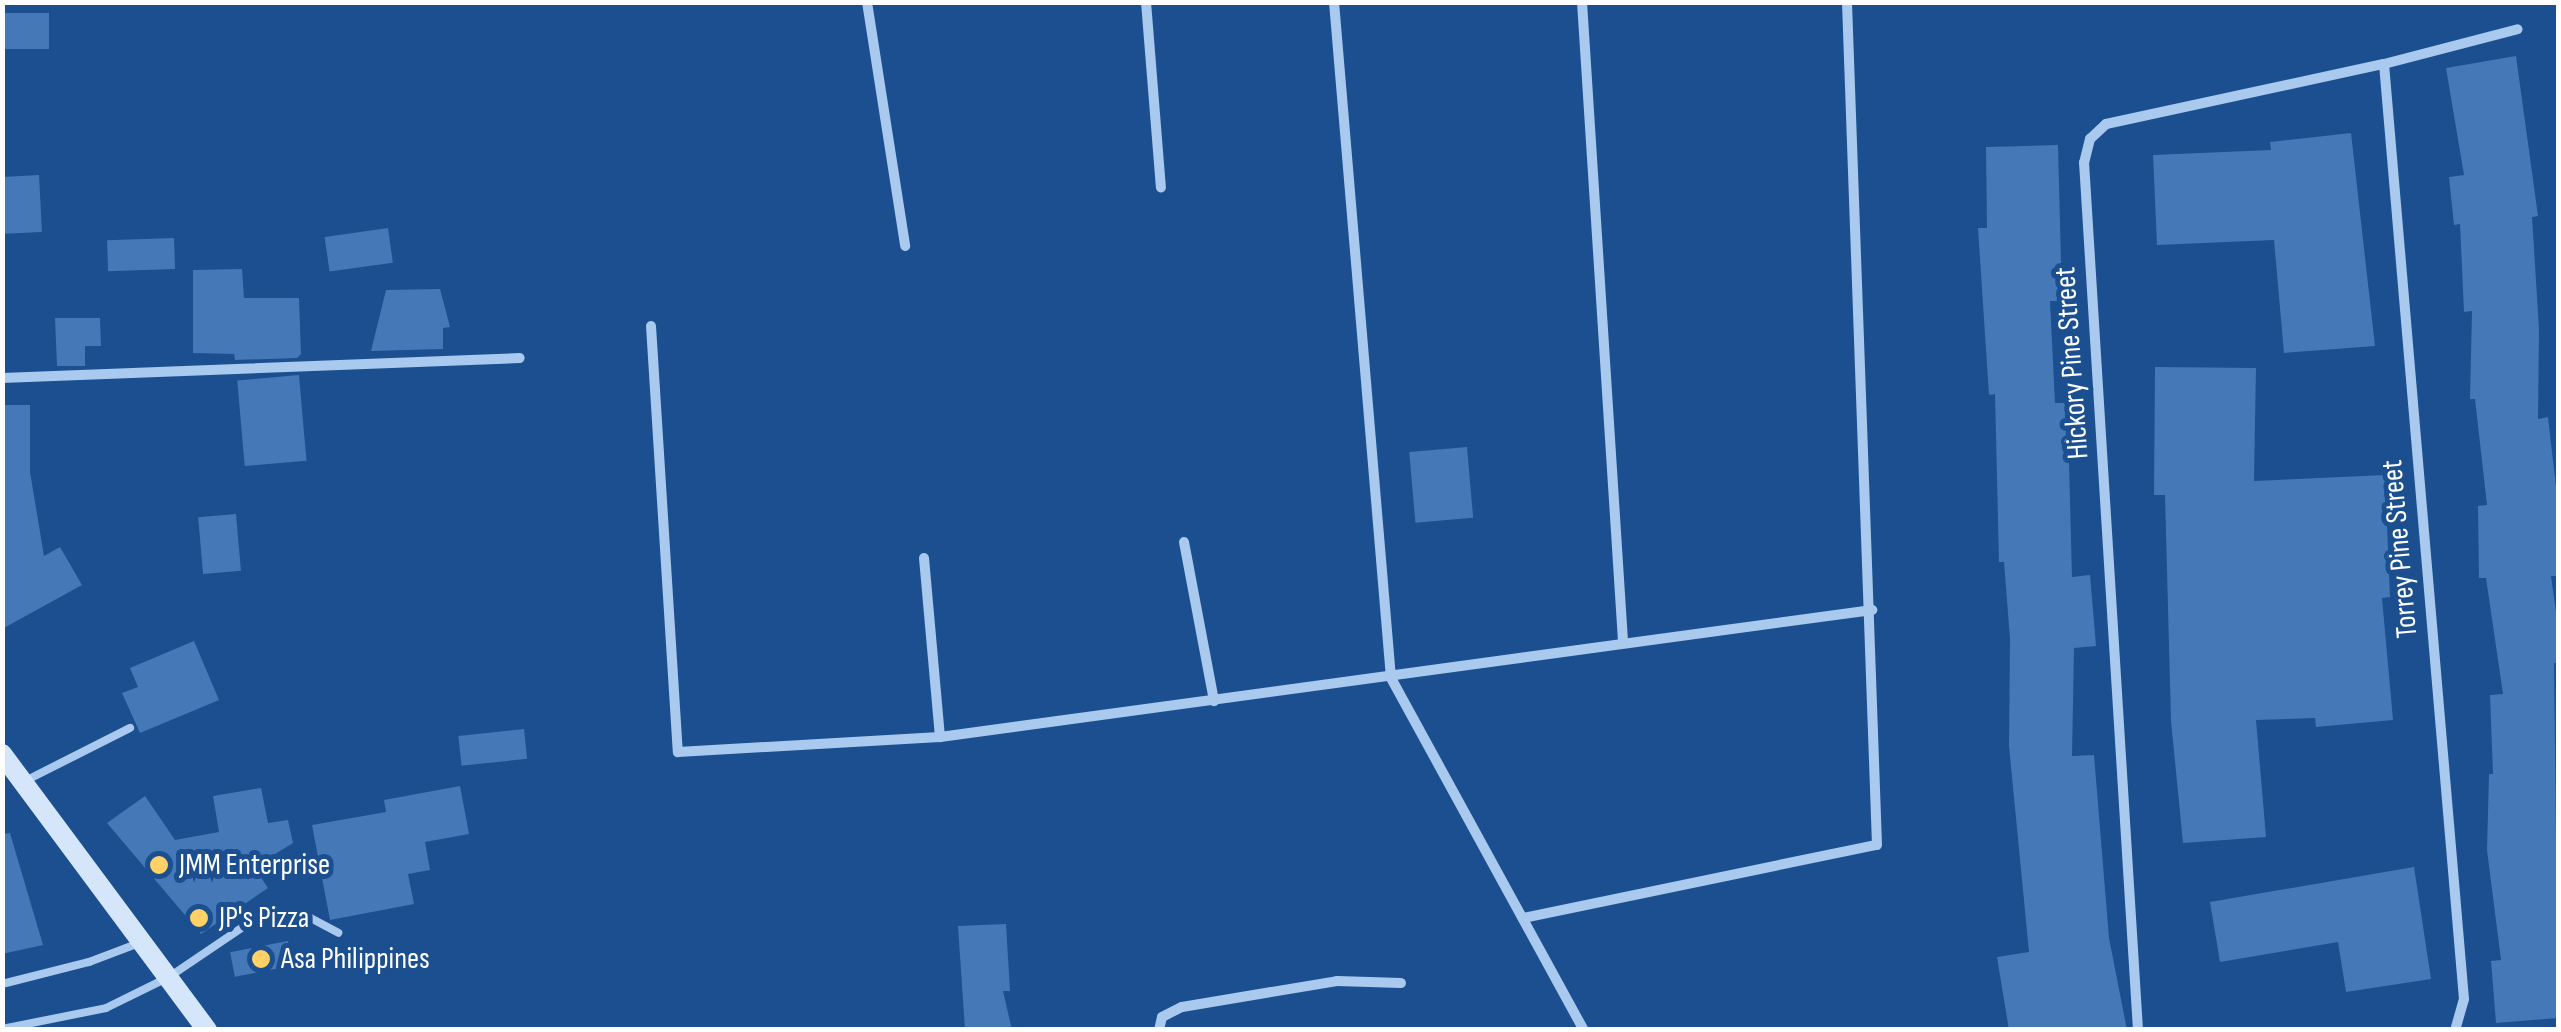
<!DOCTYPE html>
<html>
<head>
<meta charset="utf-8">
<style>
	body { margin:0 }
	#map { position:relative; width:2561px; height:1032px; overflow:hidden; background:#1b4f8f; font-family:"Sofia Sans Condensed",sans-serif }
	div>[style] { position:absolute }
	.building>* { inset:0; background:#4478b7; transform-origin:0 0 }
	.service>* { height:8px; margin:-4px; padding:0 4px; transform-origin:4px; border-radius:4px; background:#a9c9ee }
	.minor>* { height:10px; margin:-5px; padding:0 5px; transform-origin:5px; border-radius:5px; background:#a9c9ee }
	.secondary>* { height:20px; margin:-10px; padding:0 10px; transform-origin:10px; border-radius:10px; background:#d6e6fa }
	.dots>* { width:28px; height:28px; translate:-50% -50%; box-sizing:border-box; border:5px solid #1b4f8f; border-radius:50% }
	span { translate:-50% -50%; white-space:nowrap; text-align:center; line-height:1.15; -webkit-text-stroke:10px #1b4f8f; paint-order:stroke }
	.street-label { font-size:30px; color:#fff }
	.poi-label { font-size:30px; color:#fff }
	.left { translate:0 -50%; text-align:left }
	.frame { position:absolute; inset:0; border:5px solid #fff; pointer-events:none }
</style>
</head>
<body>
<div id="map">
	<div class="building">
		<i style="left:2px;top:13px;width:47px;height:36px"></i>
		<i style="clip-path:polygon(2516px 56px,2538px 216px,2532px 217px,2539px 329px,2538px 419px,2548px 417px,2556px 487px,2556px 576px,2551px 576px,2558px 627px,2558px 663px,2554px 663px,2558px 1018px,2496px 1023px,2491px 961px,2501px 960px,2487px 850px,2489px 774px,2493px 774px,2490px 695px,2503px 694px,2486px 578px,2479px 578px,2478px 506px,2487px 505px,2475px 399px,2470px 399px,2472px 311px,2464px 312px,2460px 224px,2454px 225px,2449px 177px,2464px 175px,2446px 68px)"></i>
		<i style="clip-path:polygon(2351px 133px,2375px 346px,2284px 353px,2274px 240px,2157px 245px,2153px 155px,2271px 150px,2270px 142px)"></i>
		<i style="clip-path:polygon(2058px 145px,2062px 301px,2050px 301px,2055px 403px,2073px 403px,2075px 462px,2069px 462px,2072px 577px,2090px 575px,2096px 646px,2074px 648px,2072px 756px,2094px 755px,2109px 938px,2127px 1030px,2009px 1030px,1997px 957px,2029px 952px,2009px 746px,2010px 639px,2004px 562px,1999px 562px,1995px 394px,1989px 395px,1978px 228px,1987px 228px,1986px 147px)"></i>
		<i style="left:39px;top:175px;width:57px;height:37px;rotate:87deg"></i>
		<i style="left:388px;top:228px;width:35px;height:64px;rotate:82deg"></i>
		<i style="left:174px;top:238px;width:31px;height:67px;rotate:88deg"></i>
		<i style="clip-path:polygon(242px 269px,244px 298px,299px 298px,301px 354px,297px 358px,235px 360px,234px 354px,193px 353px,193px 270px)"></i>
		<i style="clip-path:polygon(440px 289px,450px 327px,443px 328px,443px 349px,371px 351px,386px 290px)"></i>
		<i style="clip-path:polygon(55px 318px,100px 318px,101px 346px,85px 346px,85px 366px,57px 366px)"></i>
		<i style="clip-path:polygon(2155px 367px,2256px 368px,2254px 481px,2385px 475px,2390px 597px,2382px 598px,2393px 720px,2316px 727px,2315px 718px,2256px 720px,2266px 837px,2183px 843px,2171px 721px,2165px 495px,2154px 495px)"></i>
		<i style="left:299px;top:375px;width:86px;height:62px;rotate:85deg"></i>
		<i style="clip-path:polygon(2px 405px,30px 405px,30px 472px,44px 556px,60px 547px,82px 585px,2px 629px)"></i>
		<i style="left:1467px;top:447px;width:71px;height:58px;rotate:85deg"></i>
		<i style="left:236px;top:514px;width:57px;height:38px;rotate:85deg"></i>
		<i style="clip-path:polygon(194px 641px,219px 700px,140px 733px,122px 693px,138px 687px,130px 668px)"></i>
		<i style="left:524px;top:729px;width:30px;height:66px;rotate:84deg"></i>
		<i style="clip-path:polygon(460px 786px,469px 834px,425px 842px,430px 870px,408px 874px,414px 904px,330px 920px,312px 825px,386px 812px,384px 800px)"></i>
		<i style="clip-path:polygon(261px 788px,268px 823px,288px 820px,293px 843px,254px 867px,268px 888px,201px 934px,107px 823px,145px 796px,175px 840px,219px 832px,213px 796px)"></i>
		<i style="clip-path:polygon(10px 833px,43px 945px,2px 954px,2px 834px)"></i>
		<i style="clip-path:polygon(2414px 867px,2431px 979px,2346px 992px,2338px 942px,2220px 962px,2210px 902px)"></i>
		<i style="clip-path:polygon(1006px 924px,1010px 991px,1003px 991px,1012px 1030px,965px 1030px,958px 926px)"></i>
		<i style="left:288px;top:941px;width:25px;height:59px;rotate:79deg"></i>
	</div>
	<div class="service">
		<i style="left:23px;top:782px;width:120px;rotate:-26.8deg"></i>
		<i style="left:2px;top:984px;width:90px;rotate:-14.2deg"></i>
		<i style="left:89px;top:962px;width:53px;rotate:-20.8deg"></i>
		<i style="left:2px;top:1029px;width:106px;rotate:-11.4deg"></i>
		<i style="left:106px;top:1008px;width:70px;rotate:-26.2deg"></i>
		<i style="left:169px;top:977px;width:120px;rotate:-34.1deg"></i>
		<i style="left:268px;top:910px;width:35px;rotate:7deg"></i>
		<i style="left:303px;top:914px;width:40px;rotate:28deg"></i>
	</div>
	<div class="minor">
		<i style="left:867px;top:2px;width:247px;rotate:81.1deg"></i>
		<i style="left:1146px;top:2px;width:186px;rotate:85.4deg"></i>
		<i style="left:1334px;top:2px;width:678px;rotate:85.18deg"></i>
		<i style="left:1391px;top:678px;width:401px;rotate:61.3deg"></i>
		<i style="left:1582px;top:2px;width:640px;rotate:86.33deg"></i>
		<i style="left:2384px;top:64px;width:938px;rotate:85.11deg"></i>
		<i style="left:2464px;top:999px;width:32px;rotate:106deg"></i>
		<i style="left:651px;top:326px;width:427px;rotate:86.4deg"></i>
		<i style="left:678px;top:752px;width:262px;rotate:-3.3deg"></i>
		<i style="left:940px;top:737px;width:941px;rotate:-7.76deg"></i>
		<i style="left:2px;top:378px;width:518px;rotate:-2.21deg"></i>
		<i style="left:1184px;top:542px;width:162px;rotate:79.3deg"></i>
		<i style="left:924px;top:558px;width:180px;rotate:84.9deg"></i>
		<i style="left:1523px;top:918px;width:361px;rotate:-11.7deg"></i>
		<i style="left:1877px;top:845px;width:844px;rotate:-92.04deg"></i>
		<i style="left:1159px;top:1030px;width:13px;rotate:-77deg"></i>
		<i style="left:1162px;top:1017px;width:22px;rotate:-27deg"></i>
		<i style="left:1182px;top:1007px;width:157px;rotate:-9.5deg"></i>
		<i style="left:1337px;top:981px;width:64px;rotate:1.8deg"></i>
		<i style="left:2138px;top:1030px;width:869px;rotate:-93.56deg"></i>
		<i style="left:2084px;top:163px;width:25px;rotate:-76deg"></i>
		<i style="left:2090px;top:139px;width:22px;rotate:-43deg"></i>
		<i style="left:2106px;top:124px;width:284px;rotate:-12.2deg"></i>
		<i style="left:2384px;top:64px;width:138px;rotate:-14.6deg"></i>
	</div>
	<div class="secondary">
		<i style="left:2px;top:754px;width:344px;rotate:53.4deg"></i>
	</div>
	<div class="dots">
		<i style="left:159px;top:865px;background:#ffd166"></i>
		<i style="left:199px;top:918px;background:#ffd166"></i>
		<i style="left:261px;top:959px;background:#ffd166"></i>
	</div>
	<div class="street-label">
		<span style="left:2072px;top:363px;rotate:-94deg">Hickory Pine Street</span>
		<span style="left:2400px;top:549px;rotate:-95deg">Torrey Pine Street</span>
	</div>
	<div class="poi-label">
		<span class="left" style="left:179px;top:865px">JMM Enterprise</span>
		<span class="left" style="left:219px;top:918px">JP's Pizza</span>
		<span class="left" style="left:281px;top:959px">Asa Philippines</span>
	</div>
	<div class="frame"></div>
</div>
</body>
</html>
